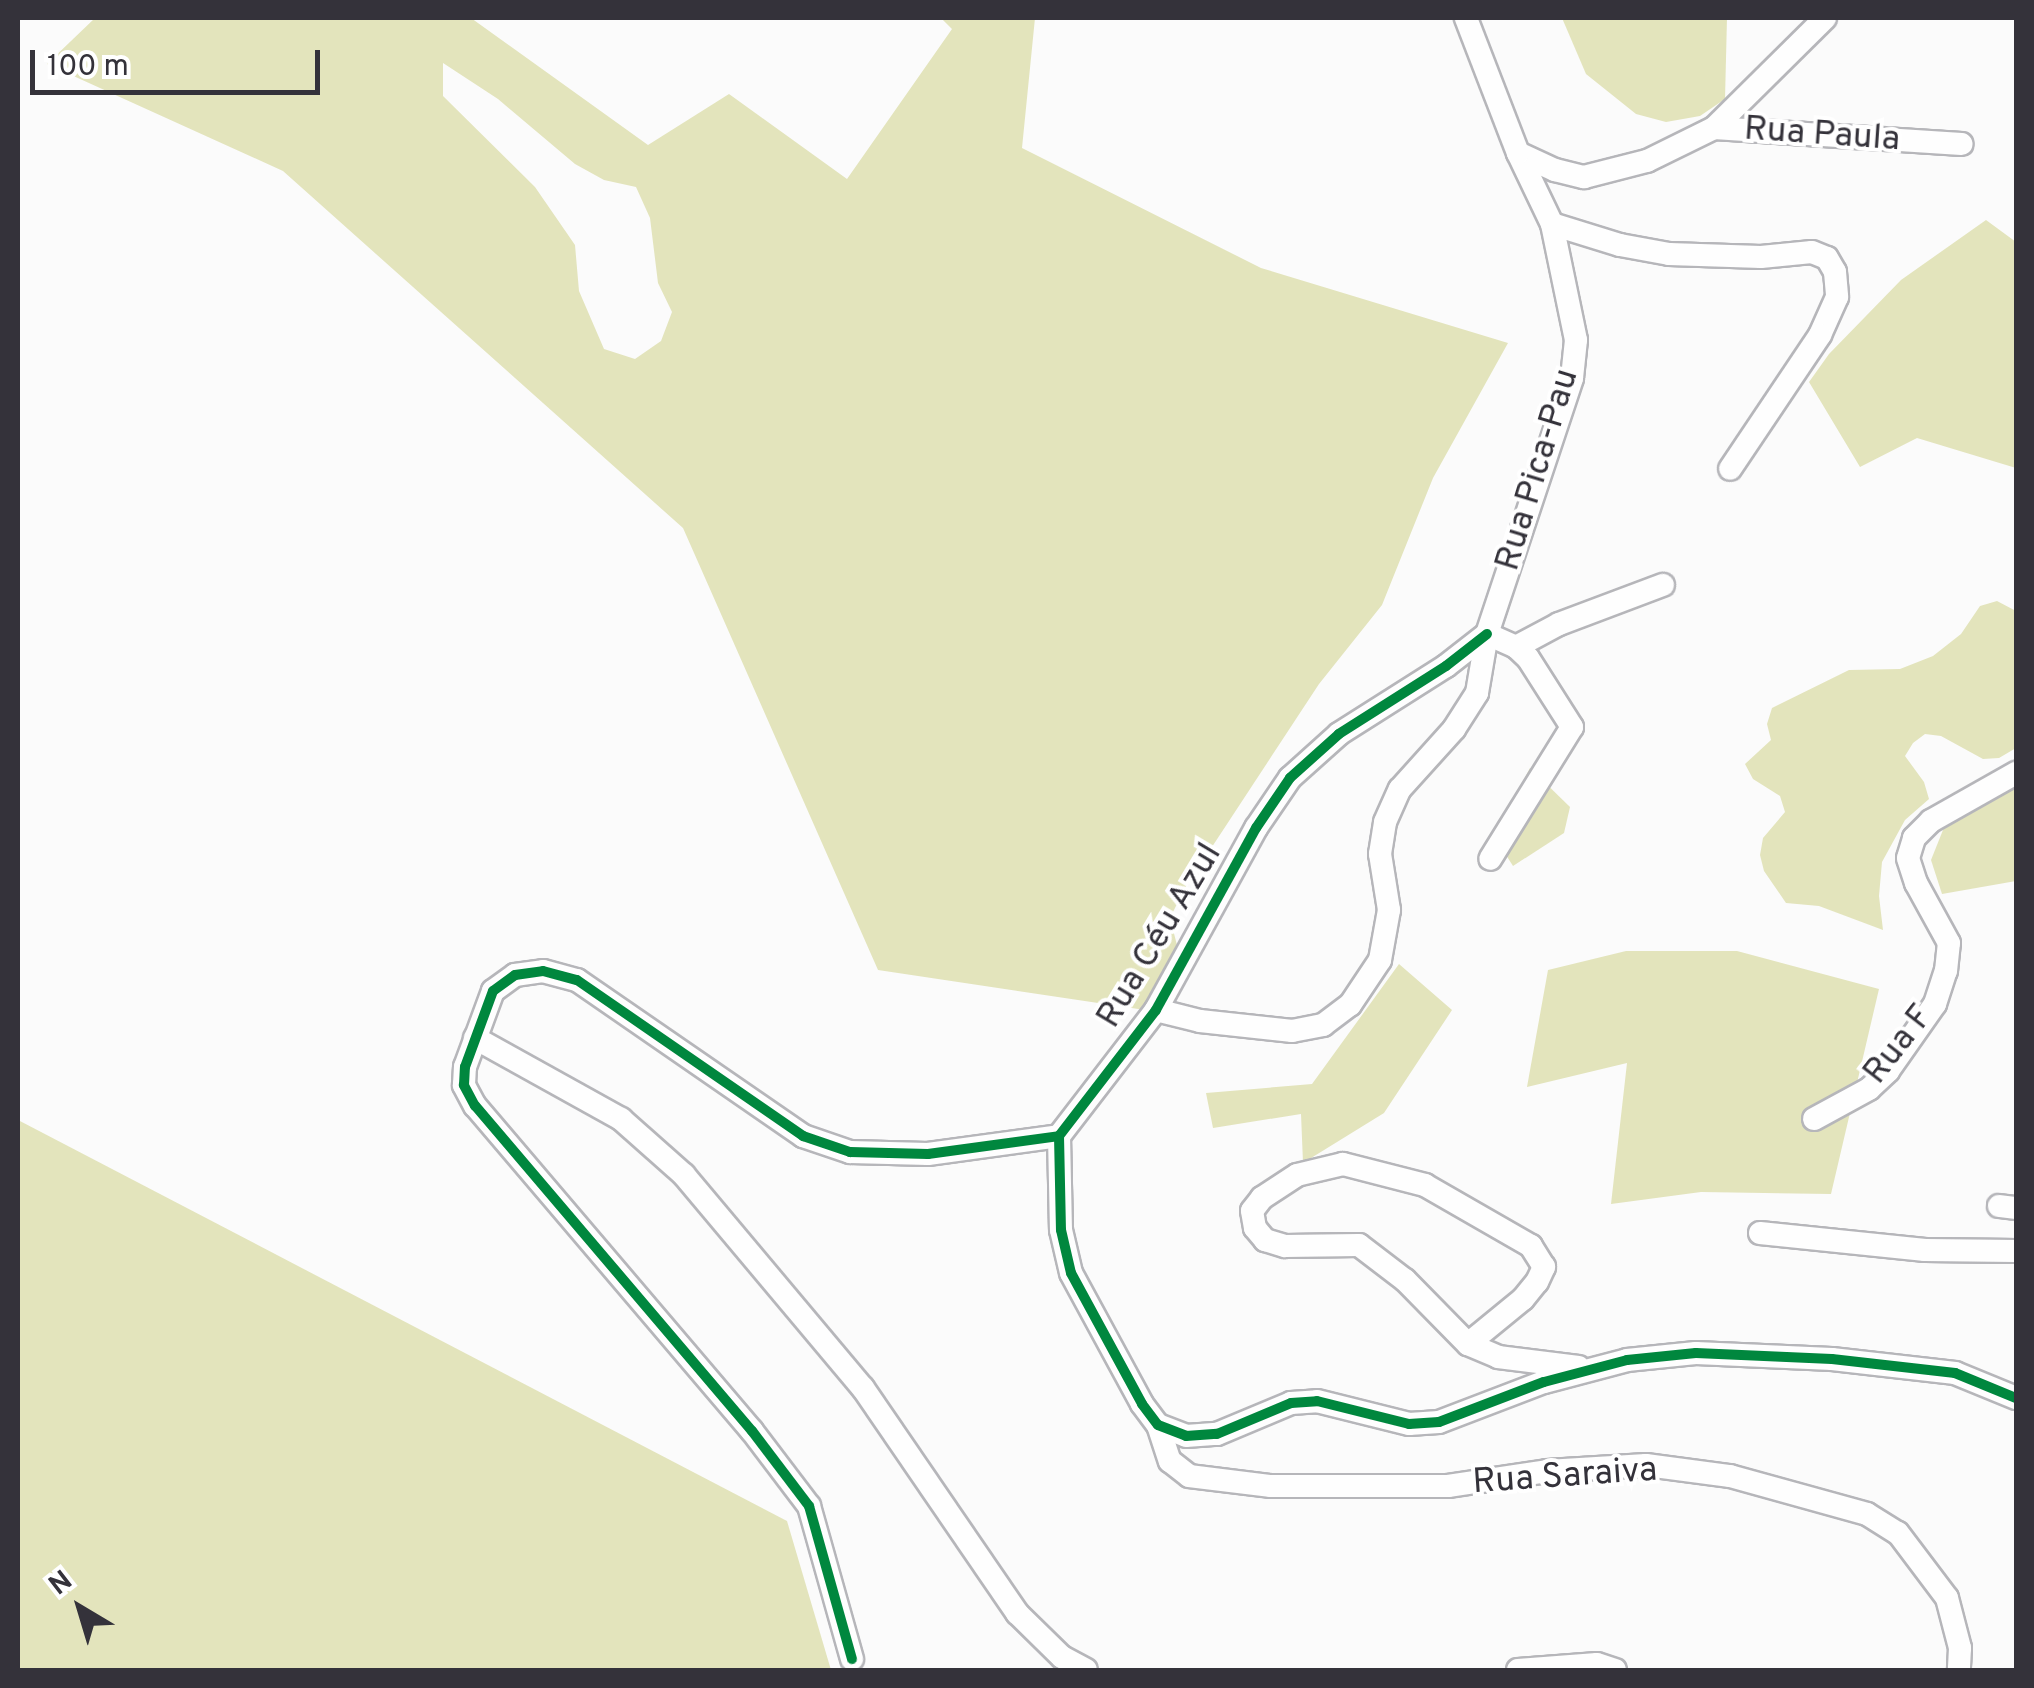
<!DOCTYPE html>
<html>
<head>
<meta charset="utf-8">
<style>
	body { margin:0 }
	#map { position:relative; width:2034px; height:1688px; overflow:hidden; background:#fbfbfb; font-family:Overpass,sans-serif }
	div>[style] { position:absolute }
	.forest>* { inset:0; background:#e3e4bc }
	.roads { filter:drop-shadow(2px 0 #b6b6ba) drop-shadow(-2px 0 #b6b6ba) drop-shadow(0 2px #b6b6ba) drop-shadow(0 -2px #b6b6ba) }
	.street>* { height:22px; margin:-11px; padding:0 11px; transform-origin:11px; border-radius:11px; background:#fefefe }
	.cycleway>* { height:10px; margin:-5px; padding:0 5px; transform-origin:5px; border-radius:5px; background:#00873e }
	span { translate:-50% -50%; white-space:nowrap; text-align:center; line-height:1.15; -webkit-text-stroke:8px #fff; paint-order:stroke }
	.street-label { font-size:35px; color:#34323a }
	.frame { position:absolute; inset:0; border:20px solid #34323a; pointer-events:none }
	.north { position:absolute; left:30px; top:1558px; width:100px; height:100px; -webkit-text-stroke:8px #fff; paint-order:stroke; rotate:322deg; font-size:28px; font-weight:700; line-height:40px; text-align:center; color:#34323a }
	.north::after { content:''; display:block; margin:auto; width:35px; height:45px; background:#34323a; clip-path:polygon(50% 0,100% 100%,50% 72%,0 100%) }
	.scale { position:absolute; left:30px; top:50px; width:290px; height:45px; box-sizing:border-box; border:5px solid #34323a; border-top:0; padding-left:12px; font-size:30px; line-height:35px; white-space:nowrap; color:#34323a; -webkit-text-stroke:8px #fff; paint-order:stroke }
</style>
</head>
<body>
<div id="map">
	<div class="forest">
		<i style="clip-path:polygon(evenodd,95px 18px,471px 18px,648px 145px,729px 94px,847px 179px,952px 29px,941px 18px,1035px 18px,1022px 148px,1261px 268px,1508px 343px,1433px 478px,1382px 605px,1319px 684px,1185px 888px,1170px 918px,1178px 949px,1145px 1010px,878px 970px,683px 528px,283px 171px,47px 64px,95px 18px,443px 63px,498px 99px,575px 164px,604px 180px,636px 187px,650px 218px,658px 283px,672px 312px,661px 341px,635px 359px,604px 349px,579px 291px,575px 245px,535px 187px,443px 96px,443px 63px)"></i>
		<i style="clip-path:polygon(1562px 18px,1727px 18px,1725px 99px,1700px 116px,1666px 122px,1636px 114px,1586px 74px)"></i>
		<i style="clip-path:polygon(1986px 220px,2016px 242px,2016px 468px,1917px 438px,1860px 467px,1809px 382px,1829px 354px,1901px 280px)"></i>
		<i style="clip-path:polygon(1997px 601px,2016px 611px,2016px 748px,1999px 758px,1983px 759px,1941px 736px,1925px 734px,1913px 743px,1905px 756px,1924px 782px,1929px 799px,1905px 820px,1882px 862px,1879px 896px,1883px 930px,1819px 906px,1786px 903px,1764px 871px,1760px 855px,1763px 838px,1785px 812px,1780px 796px,1753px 779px,1745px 764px,1771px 740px,1767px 724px,1772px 708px,1849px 670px,1900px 669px,1933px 656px,1961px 634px,1980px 606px)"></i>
		<i style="clip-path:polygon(1530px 768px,1570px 807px,1564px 833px,1513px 866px,1494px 836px)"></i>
		<i style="clip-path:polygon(2016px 779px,2016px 881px,1942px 894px,1931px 860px,1945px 825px)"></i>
		<i style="clip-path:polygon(1626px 951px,1737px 951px,1879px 989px,1831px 1194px,1701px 1192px,1611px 1204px,1627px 1063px,1527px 1087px,1548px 970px)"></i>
		<i style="clip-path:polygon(1399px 964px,1452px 1010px,1384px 1113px,1303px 1163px,1301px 1114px,1213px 1128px,1206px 1093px,1312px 1084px)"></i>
		<i style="clip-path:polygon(18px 1120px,787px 1521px,831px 1670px,18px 1670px)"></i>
	</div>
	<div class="roads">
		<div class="street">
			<i style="left:1714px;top:128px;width:156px;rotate:-44.7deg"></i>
			<i style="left:1518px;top:153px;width:41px;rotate:24.7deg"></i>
			<i style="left:1555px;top:170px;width:30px;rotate:14deg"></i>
			<i style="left:1584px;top:177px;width:65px;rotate:-14.3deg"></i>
			<i style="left:1647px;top:161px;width:75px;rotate:-26.2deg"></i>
			<i style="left:1714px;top:128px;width:248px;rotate:3.7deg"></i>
			<i style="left:1552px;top:224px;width:71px;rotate:17.2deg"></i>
			<i style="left:1620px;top:245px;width:50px;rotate:10.4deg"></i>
			<i style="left:1669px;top:254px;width:92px;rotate:1.9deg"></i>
			<i style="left:1761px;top:257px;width:51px;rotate:-5.6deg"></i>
			<i style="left:1812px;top:252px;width:16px;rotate:22deg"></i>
			<i style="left:1827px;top:258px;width:16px;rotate:60deg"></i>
			<i style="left:1835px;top:272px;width:25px;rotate:85deg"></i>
			<i style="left:1837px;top:297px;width:42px;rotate:114.1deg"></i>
			<i style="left:1820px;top:335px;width:161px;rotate:123.9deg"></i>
			<i style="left:1487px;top:634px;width:52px;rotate:142deg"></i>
			<i style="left:1446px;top:666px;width:127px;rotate:147.6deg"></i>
			<i style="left:1339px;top:734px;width:66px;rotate:138.1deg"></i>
			<i style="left:1290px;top:778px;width:60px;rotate:124.2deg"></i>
			<i style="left:1256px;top:828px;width:208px;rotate:118.8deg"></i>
			<i style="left:1156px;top:1010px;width:159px;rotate:127.6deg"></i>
			<i style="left:1059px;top:1136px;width:94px;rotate:88.8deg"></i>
			<i style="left:1061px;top:1230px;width:44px;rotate:76.9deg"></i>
			<i style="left:1071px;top:1273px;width:149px;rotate:61.5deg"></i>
			<i style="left:1142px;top:1404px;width:26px;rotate:53deg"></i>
			<i style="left:1158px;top:1425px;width:30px;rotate:21deg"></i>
			<i style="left:1186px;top:1436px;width:31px;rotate:-4deg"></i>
			<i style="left:1217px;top:1434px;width:80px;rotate:-22.7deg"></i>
			<i style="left:1291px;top:1403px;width:26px;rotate:-4deg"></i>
			<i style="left:1317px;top:1401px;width:95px;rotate:14deg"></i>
			<i style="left:1409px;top:1424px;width:30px;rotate:-4deg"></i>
			<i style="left:1439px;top:1422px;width:112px;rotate:-20.9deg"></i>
			<i style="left:1544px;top:1382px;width:86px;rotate:-14.8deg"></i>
			<i style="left:1627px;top:1360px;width:69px;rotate:-5.8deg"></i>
			<i style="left:1696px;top:1353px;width:136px;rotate:2.5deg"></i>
			<i style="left:1832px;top:1359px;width:124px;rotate:6.5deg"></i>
			<i style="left:1955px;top:1373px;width:66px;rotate:22.3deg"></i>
			<i style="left:1487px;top:634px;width:32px;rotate:24deg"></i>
			<i style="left:1516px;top:647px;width:16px;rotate:43deg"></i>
			<i style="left:1528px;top:658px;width:82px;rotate:57.5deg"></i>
			<i style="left:1572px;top:727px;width:155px;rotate:121.8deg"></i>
			<i style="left:1516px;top:647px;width:49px;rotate:-28.1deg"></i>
			<i style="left:1559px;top:624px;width:111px;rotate:-20.6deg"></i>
			<i style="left:1156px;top:1010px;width:45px;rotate:14deg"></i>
			<i style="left:1200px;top:1021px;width:93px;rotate:6.2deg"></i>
			<i style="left:1292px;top:1031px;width:32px;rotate:-11deg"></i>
			<i style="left:1323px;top:1025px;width:34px;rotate:-37deg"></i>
			<i style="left:1350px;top:1005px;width:54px;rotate:-56.3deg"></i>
			<i style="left:1380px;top:960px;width:51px;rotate:-79.8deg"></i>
			<i style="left:1389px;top:910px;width:57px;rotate:-99.1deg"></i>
			<i style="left:1380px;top:854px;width:32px;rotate:-81deg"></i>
			<i style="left:1385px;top:822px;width:36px;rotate:-66deg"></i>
			<i style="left:1400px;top:789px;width:81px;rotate:-48deg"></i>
			<i style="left:1454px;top:729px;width:43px;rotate:-57.4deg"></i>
			<i style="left:1477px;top:693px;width:60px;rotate:-80.4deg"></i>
			<i style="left:1487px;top:634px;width:270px;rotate:-71.6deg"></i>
			<i style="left:1572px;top:378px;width:38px;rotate:-84deg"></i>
			<i style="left:1576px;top:340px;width:118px;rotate:-101.7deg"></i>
			<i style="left:1552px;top:224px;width:79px;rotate:-115.6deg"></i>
			<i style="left:1518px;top:153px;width:145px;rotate:-111.1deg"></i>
			<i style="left:475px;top:1038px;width:167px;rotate:29deg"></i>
			<i style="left:621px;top:1119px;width:84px;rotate:41.6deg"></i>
			<i style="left:684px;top:1175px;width:278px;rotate:50deg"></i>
			<i style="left:863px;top:1388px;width:273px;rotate:55.6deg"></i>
			<i style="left:1017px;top:1613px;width:63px;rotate:44.4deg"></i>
			<i style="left:1062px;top:1657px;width:27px;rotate:28deg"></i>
			<i style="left:1814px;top:1119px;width:63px;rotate:-28.6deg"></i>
			<i style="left:1869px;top:1089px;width:26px;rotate:-43deg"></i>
			<i style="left:1888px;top:1071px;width:82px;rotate:-55deg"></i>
			<i style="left:1935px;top:1004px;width:35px;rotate:-72deg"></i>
			<i style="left:1946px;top:971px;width:28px;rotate:-84deg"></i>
			<i style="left:1949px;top:943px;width:68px;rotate:-118.8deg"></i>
			<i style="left:1916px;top:883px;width:26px;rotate:-108deg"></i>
			<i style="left:1908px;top:858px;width:21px;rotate:-73deg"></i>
			<i style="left:1914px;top:838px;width:24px;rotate:-45deg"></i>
			<i style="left:1931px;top:821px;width:98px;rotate:-29.5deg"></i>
			<i style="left:1999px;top:1206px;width:17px;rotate:7deg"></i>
			<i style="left:1760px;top:1233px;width:166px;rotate:5.9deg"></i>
			<i style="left:1925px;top:1250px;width:91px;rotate:0.6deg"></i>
			<i style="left:1468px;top:1344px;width:71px;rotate:-39.3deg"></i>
			<i style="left:1523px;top:1299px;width:22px;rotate:-51deg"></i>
			<i style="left:1537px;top:1282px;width:17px;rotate:-65deg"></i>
			<i style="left:1544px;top:1267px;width:25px;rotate:-122deg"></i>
			<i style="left:1531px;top:1246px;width:122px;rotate:-150.1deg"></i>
			<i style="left:1425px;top:1185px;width:85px;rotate:-165.6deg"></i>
			<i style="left:1343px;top:1164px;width:47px;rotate:166.6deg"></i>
			<i style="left:1297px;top:1175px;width:42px;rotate:146.7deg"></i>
			<i style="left:1262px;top:1198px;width:16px;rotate:128deg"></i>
			<i style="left:1252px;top:1211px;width:17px;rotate:80deg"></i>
			<i style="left:1255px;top:1228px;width:16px;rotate:50deg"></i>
			<i style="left:1265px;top:1240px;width:21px;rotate:17deg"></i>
			<i style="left:1285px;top:1246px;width:74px;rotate:-0.8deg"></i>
			<i style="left:1359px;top:1245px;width:58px;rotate:37.3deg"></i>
			<i style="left:1405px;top:1280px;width:90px;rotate:45.5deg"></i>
			<i style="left:1468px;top:1344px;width:33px;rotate:23deg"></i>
			<i style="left:1498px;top:1357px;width:81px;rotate:7.1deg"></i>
			<i style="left:1158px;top:1425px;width:38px;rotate:72deg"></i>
			<i style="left:1170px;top:1461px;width:24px;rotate:38deg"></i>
			<i style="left:1189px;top:1476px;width:83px;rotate:7deg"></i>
			<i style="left:1271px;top:1486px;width:177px"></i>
			<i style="left:1448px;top:1486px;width:100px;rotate:-8.6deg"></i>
			<i style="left:1547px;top:1471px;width:99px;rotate:-3.5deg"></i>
			<i style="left:1646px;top:1465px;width:85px;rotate:7.5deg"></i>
			<i style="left:1730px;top:1476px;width:142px;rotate:15.5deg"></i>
			<i style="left:1867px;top:1514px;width:36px;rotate:32deg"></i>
			<i style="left:1898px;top:1533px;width:81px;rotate:53deg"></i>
			<i style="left:1947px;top:1598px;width:52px;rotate:75.4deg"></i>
			<i style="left:1960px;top:1648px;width:22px;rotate:93deg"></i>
			<i style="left:852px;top:1659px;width:159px;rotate:-105.7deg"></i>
			<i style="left:809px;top:1506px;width:94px;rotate:-127.2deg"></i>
			<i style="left:752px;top:1431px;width:427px;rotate:-130.4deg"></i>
			<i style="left:475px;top:1106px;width:24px;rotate:-118deg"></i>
			<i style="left:464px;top:1085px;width:18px;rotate:-87deg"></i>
			<i style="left:465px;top:1067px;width:81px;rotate:-69.8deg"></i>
			<i style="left:493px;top:991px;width:27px;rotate:-36deg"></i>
			<i style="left:515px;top:975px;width:28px;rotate:-8deg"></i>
			<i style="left:543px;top:971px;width:35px;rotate:15deg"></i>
			<i style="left:577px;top:980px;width:275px;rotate:34.6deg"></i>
			<i style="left:803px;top:1136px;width:50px;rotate:18.8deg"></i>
			<i style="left:850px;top:1152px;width:78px;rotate:1.5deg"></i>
			<i style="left:928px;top:1154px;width:132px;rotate:-7.8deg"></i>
			<i style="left:1518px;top:1670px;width:79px;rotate:-4.3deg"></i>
			<i style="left:1597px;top:1664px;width:19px;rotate:18deg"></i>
		</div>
	</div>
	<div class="cycleway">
		<i style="left:1487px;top:634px;width:52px;rotate:142deg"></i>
		<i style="left:1446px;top:666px;width:127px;rotate:147.6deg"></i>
		<i style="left:1339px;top:734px;width:66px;rotate:138.1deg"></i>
		<i style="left:1290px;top:778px;width:60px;rotate:124.2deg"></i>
		<i style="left:1256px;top:828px;width:208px;rotate:118.8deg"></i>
		<i style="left:1156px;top:1010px;width:159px;rotate:127.6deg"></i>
		<i style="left:1059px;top:1136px;width:94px;rotate:88.8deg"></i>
		<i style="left:1061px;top:1230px;width:44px;rotate:76.9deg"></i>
		<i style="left:1071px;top:1273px;width:149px;rotate:61.5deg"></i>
		<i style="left:1142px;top:1404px;width:26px;rotate:53deg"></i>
		<i style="left:1158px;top:1425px;width:30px;rotate:21deg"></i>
		<i style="left:1186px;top:1436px;width:31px;rotate:-4deg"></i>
		<i style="left:1217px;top:1434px;width:80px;rotate:-22.7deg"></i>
		<i style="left:1291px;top:1403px;width:26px;rotate:-4deg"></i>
		<i style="left:1317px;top:1401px;width:95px;rotate:14deg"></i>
		<i style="left:1409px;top:1424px;width:30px;rotate:-4deg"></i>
		<i style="left:1439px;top:1422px;width:112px;rotate:-20.9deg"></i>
		<i style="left:1544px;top:1382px;width:86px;rotate:-14.8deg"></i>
		<i style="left:1627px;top:1360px;width:69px;rotate:-5.8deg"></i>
		<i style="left:1696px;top:1353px;width:136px;rotate:2.5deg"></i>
		<i style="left:1832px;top:1359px;width:124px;rotate:6.5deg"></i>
		<i style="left:1955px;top:1373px;width:66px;rotate:22.3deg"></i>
		<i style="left:852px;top:1659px;width:159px;rotate:-105.7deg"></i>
		<i style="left:809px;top:1506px;width:94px;rotate:-127.2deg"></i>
		<i style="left:752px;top:1431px;width:427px;rotate:-130.4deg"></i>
		<i style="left:475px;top:1106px;width:24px;rotate:-118deg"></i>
		<i style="left:464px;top:1085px;width:18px;rotate:-87deg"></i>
		<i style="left:465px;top:1067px;width:81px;rotate:-69.8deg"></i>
		<i style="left:493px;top:991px;width:27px;rotate:-36deg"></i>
		<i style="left:515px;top:975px;width:28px;rotate:-8deg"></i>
		<i style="left:543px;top:971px;width:35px;rotate:15deg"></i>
		<i style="left:577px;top:980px;width:275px;rotate:34.6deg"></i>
		<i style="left:803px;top:1136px;width:50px;rotate:18.8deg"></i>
		<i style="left:850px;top:1152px;width:78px;rotate:1.5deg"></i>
		<i style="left:928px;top:1154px;width:132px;rotate:-7.8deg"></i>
	</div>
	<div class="street-label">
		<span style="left:1822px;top:135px;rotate:4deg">Rua Paula</span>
		<span style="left:1538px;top:470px;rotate:-73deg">Rua Pica-Pau</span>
		<span style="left:1160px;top:936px;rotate:-59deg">Rua Céu Azul</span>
		<span style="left:1899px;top:1045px;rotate:-52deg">Rua F</span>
		<span style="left:1565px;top:1477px;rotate:-4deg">Rua Saraiva</span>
	</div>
	<div class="frame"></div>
	<div class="north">N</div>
	<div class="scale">100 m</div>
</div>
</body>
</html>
